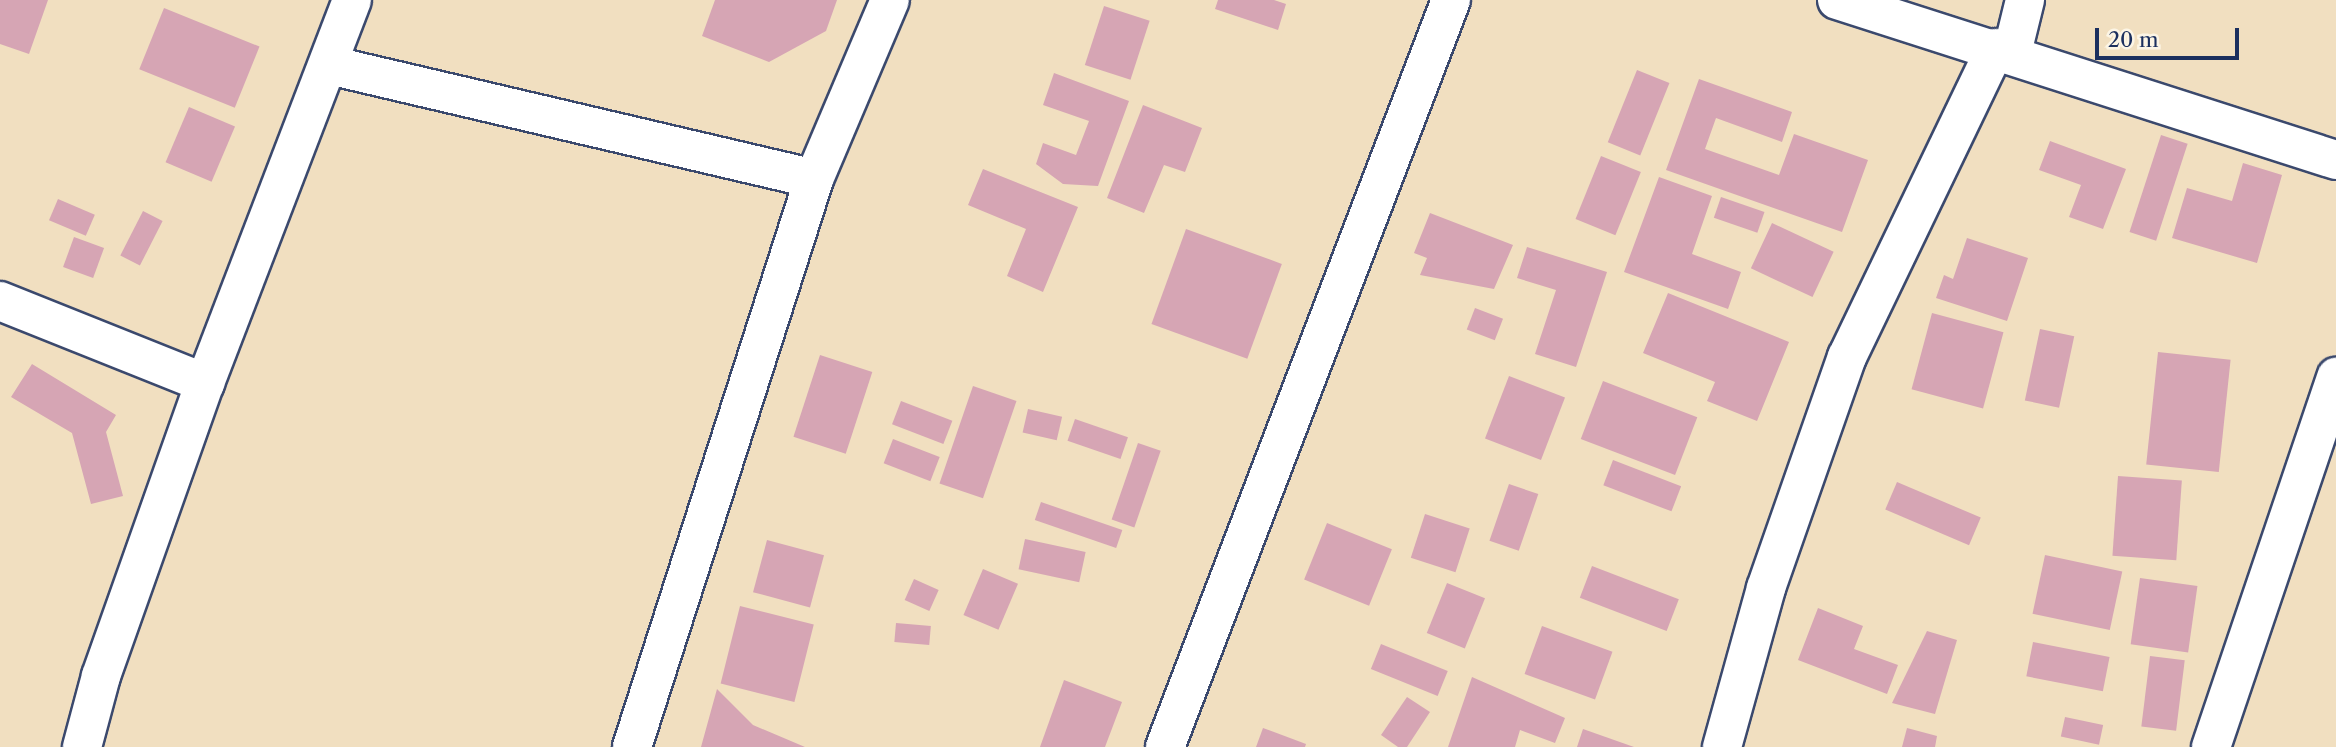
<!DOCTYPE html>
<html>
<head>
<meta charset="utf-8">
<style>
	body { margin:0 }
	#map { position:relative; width:2336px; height:747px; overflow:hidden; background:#f1dfc0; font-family:"Libre Caslon Text",serif }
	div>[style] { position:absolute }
	.building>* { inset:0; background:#d6a5b4; transform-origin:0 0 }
	.roads { filter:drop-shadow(2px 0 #3b496d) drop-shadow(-2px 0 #3b496d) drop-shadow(0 2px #3b496d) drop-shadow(0 -2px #3b496d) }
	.street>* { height:38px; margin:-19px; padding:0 19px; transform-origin:19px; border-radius:19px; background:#fff }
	span { translate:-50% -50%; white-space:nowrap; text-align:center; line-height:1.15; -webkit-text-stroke:5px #fcf5e5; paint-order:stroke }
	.scale { position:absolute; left:2095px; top:28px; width:144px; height:32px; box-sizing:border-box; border:4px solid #1b2f5e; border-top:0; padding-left:9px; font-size:21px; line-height:24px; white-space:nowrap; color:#1b2f5e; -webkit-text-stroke:5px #fcf5e5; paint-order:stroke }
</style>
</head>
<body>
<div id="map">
	<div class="building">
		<i style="clip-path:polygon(0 0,48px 0,29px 54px,0 44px)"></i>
		<i style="clip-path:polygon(715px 0,837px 0,826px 31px,769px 62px,702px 36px)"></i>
		<i style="clip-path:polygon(1218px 0,1274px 0,1286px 4px,1278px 30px,1215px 9px)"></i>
		<i style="left:1104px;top:6px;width:48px;height:62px;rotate:18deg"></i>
		<i style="left:164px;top:8px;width:103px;height:66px;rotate:22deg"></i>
		<i style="left:1637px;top:70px;width:35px;height:78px;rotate:22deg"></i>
		<i style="clip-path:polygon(1054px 73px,1129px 101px,1098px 186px,1063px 184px,1036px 164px,1043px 143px,1076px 155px,1089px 121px,1043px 105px)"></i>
		<i style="clip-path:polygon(1699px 79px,1792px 112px,1782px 142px,1716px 118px,1705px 149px,1779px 175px,1794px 134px,1868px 160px,1842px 232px,1666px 170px)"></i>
		<i style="clip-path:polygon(1143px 105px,1202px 128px,1185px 172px,1164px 165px,1144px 213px,1107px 198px)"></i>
		<i style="left:189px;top:107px;width:50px;height:60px;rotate:23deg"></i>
		<i style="left:2161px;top:135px;width:28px;height:102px;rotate:18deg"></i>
		<i style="clip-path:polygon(2050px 141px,2126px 169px,2103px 229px,2069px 217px,2081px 185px,2039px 170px)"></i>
		<i style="left:1601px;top:156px;width:43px;height:68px;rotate:22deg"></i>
		<i style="clip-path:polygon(2243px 163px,2282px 175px,2257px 263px,2172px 238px,2187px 188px,2232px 201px)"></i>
		<i style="clip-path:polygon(983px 169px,1078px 207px,1043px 292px,1007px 276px,1026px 229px,968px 205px)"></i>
		<i style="clip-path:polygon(1659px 177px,1712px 196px,1692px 254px,1741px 272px,1728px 309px,1624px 272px)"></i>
		<i style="left:1721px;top:197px;width:46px;height:22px;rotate:19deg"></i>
		<i style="left:58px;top:199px;width:40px;height:23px;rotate:23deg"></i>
		<i style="left:143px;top:211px;width:22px;height:50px;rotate:27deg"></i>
		<i style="clip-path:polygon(1430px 213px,1513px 245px,1494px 289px,1420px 275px,1427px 258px,1414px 253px)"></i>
		<i style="left:1772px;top:223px;width:68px;height:50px;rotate:25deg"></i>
		<i style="left:1186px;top:229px;width:102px;height:101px;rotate:20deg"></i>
		<i style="left:74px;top:237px;width:32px;height:32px;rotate:20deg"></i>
		<i style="clip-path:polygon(1967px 238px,2028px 258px,2007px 321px,1936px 298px,1944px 275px,1953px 279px)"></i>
		<i style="clip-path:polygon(1527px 247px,1607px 272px,1576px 367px,1535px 354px,1556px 290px,1517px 278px)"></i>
		<i style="clip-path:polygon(1668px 293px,1789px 342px,1757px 421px,1707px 401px,1715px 382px,1643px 353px)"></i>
		<i style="left:1475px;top:308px;width:30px;height:23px;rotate:21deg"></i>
		<i style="left:1932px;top:313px;width:74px;height:79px;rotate:15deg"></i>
		<i style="left:2040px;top:329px;width:35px;height:73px;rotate:12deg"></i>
		<i style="left:2158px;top:352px;width:73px;height:113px;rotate:6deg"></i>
		<i style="left:820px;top:355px;width:55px;height:86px;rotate:18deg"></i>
		<i style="clip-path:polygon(32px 364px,116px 415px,106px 432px,123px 496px,91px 504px,72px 433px,11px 397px)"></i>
		<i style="left:1509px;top:376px;width:60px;height:67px;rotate:21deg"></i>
		<i style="left:1603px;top:381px;width:101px;height:62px;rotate:21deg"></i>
		<i style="left:973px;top:386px;width:46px;height:103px;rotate:19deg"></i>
		<i style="left:901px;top:401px;width:55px;height:25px;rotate:21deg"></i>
		<i style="left:1028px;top:409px;width:35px;height:24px;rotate:13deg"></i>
		<i style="left:1075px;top:419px;width:56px;height:23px;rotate:19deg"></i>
		<i style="left:893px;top:439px;width:50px;height:26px;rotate:21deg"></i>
		<i style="left:1138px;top:443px;width:24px;height:81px;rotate:19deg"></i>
		<i style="left:1613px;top:460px;width:73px;height:27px;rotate:21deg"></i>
		<i style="left:2118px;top:476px;width:64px;height:80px;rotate:4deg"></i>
		<i style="left:1897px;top:482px;width:91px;height:30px;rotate:23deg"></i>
		<i style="left:1509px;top:484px;width:31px;height:60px;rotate:19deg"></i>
		<i style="left:1041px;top:502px;width:86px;height:19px;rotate:19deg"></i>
		<i style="left:1425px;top:514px;width:47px;height:46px;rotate:18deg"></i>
		<i style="left:1327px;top:523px;width:70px;height:61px;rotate:22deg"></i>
		<i style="left:1025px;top:539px;width:62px;height:31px;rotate:12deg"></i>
		<i style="left:767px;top:540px;width:59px;height:54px;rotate:15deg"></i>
		<i style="left:2045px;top:555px;width:79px;height:60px;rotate:12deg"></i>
		<i style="left:1592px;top:566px;width:93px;height:34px;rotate:21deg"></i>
		<i style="left:983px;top:569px;width:38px;height:50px;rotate:23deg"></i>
		<i style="left:2140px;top:578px;width:58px;height:67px;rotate:8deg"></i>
		<i style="left:914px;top:579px;width:27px;height:23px;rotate:24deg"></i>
		<i style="left:1447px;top:583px;width:41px;height:54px;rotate:22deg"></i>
		<i style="left:740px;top:606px;width:76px;height:80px;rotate:14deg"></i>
		<i style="clip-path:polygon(1818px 608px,1863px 626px,1854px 649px,1898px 665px,1887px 694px,1798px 660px)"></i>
		<i style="left:896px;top:623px;width:35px;height:19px;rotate:5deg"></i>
		<i style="left:1542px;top:626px;width:75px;height:51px;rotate:20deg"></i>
		<i style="clip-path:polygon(1927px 631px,1957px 640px,1935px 714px,1892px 703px)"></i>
		<i style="left:2033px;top:642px;width:78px;height:35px;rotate:11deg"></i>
		<i style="left:1381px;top:644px;width:72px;height:27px;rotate:22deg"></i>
		<i style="left:2150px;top:656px;width:35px;height:71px;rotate:7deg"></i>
		<i style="clip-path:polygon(1472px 677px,1565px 718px,1555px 743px,1520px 730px,1515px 747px,1448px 747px)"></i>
		<i style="clip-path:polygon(1064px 680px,1122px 702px,1105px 747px,1040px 747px)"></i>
		<i style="clip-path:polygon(717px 689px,753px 725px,805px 747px,701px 747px)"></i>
		<i style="clip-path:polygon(1407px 697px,1430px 712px,1407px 747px,1398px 747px,1381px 735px)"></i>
		<i style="left:2065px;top:717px;width:39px;height:20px;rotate:12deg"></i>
		<i style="clip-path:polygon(1263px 728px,1306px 744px,1305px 747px,1256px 747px)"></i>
		<i style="clip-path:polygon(1907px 728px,1937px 736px,1935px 747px,1902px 747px)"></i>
		<i style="clip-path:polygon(1583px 729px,1634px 747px,1577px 747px)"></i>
	</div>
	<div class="roads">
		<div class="street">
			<i style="left:1837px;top:0;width:524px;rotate:17.78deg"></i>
			<i style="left:2012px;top:53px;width:55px;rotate:-76.2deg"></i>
			<i style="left:329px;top:65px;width:498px;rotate:13.2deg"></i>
			<i style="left:0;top:301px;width:221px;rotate:21.8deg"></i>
			<i style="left:82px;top:747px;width:73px;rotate:-75deg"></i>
			<i style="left:101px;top:676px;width:311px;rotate:-70.5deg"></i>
			<i style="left:205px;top:383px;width:410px;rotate:-69deg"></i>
			<i style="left:632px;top:747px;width:596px;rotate:-72.23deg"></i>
			<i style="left:814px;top:179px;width:194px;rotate:-67deg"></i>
			<i style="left:1165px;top:747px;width:800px;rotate:-69.05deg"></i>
			<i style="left:1722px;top:747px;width:165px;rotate:-74.5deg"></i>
			<i style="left:1766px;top:588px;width:245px;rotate:-70.7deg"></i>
			<i style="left:1847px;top:357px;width:343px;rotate:-64.3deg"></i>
			<i style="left:2211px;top:747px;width:391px;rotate:-71.3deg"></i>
		</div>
	</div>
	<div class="scale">20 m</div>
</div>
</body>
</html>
